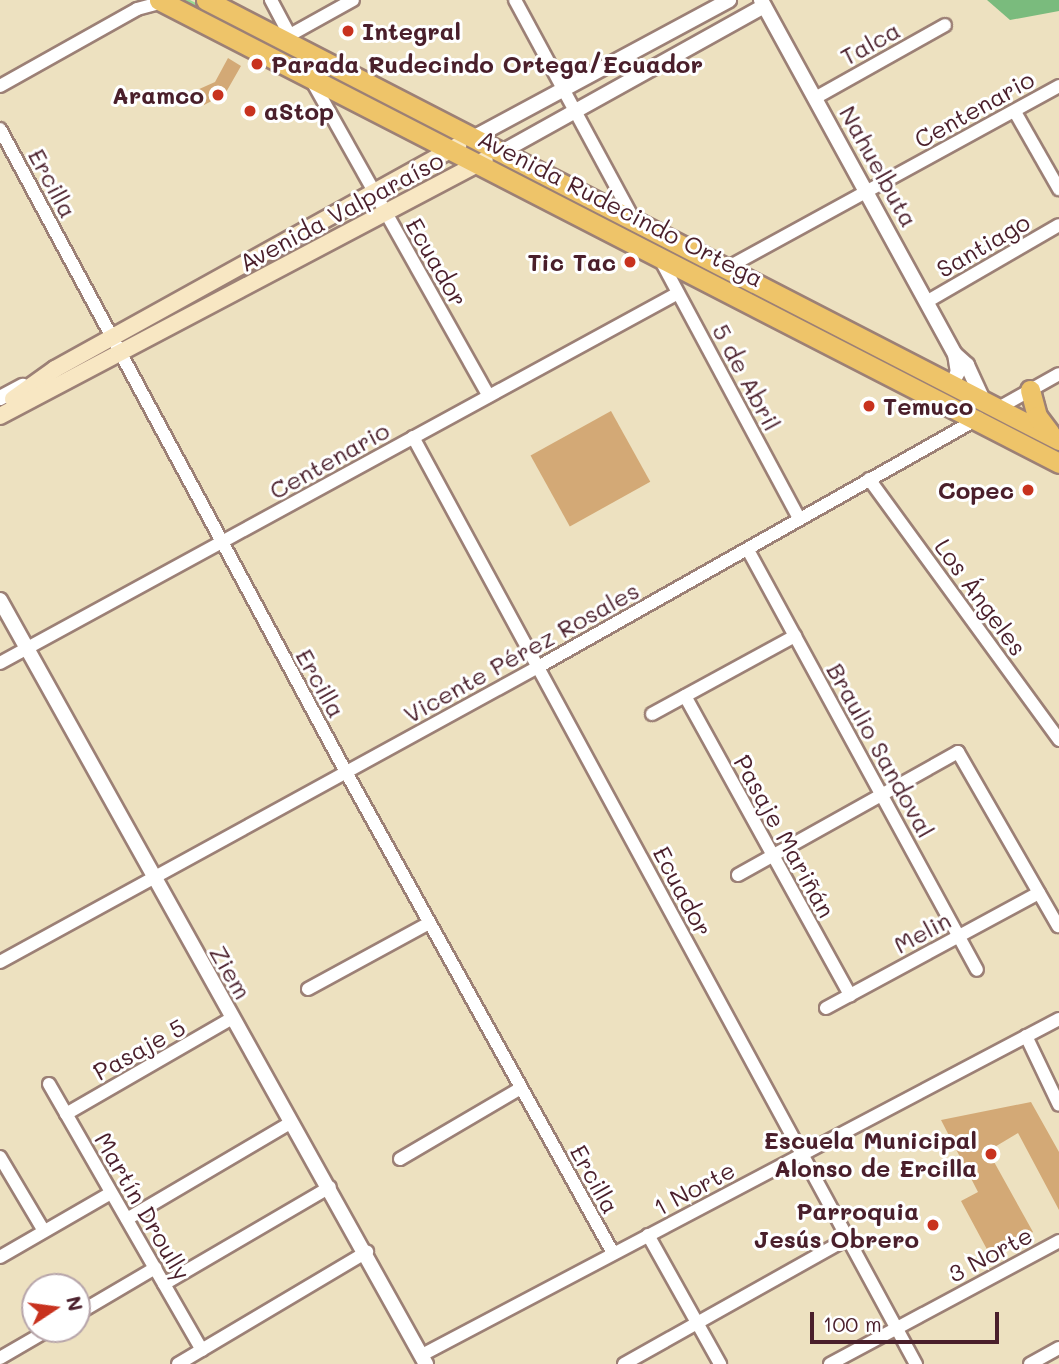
<!DOCTYPE html>
<html>
<head>
<meta charset="utf-8">
<style>
	body { margin:0 }
	#map { position:relative; width:1059px; height:1364px; overflow:hidden; background:#ede1c0; font-family:Mali,sans-serif }
	div>[style] { position:absolute }
	.green>* { inset:0; background:#98db93 }
	.forest>* { inset:0; background:#7abb7d }
	.building>* { inset:0; background:#d3a976; transform-origin:0 0 }
	.roads { filter:drop-shadow(2px 0 #9c8076) drop-shadow(-2px 0 #9c8076) drop-shadow(0 2px #9c8076) drop-shadow(0 -2px #9c8076) }
	.minor>* { height:12px; margin:-6px; padding:0 6px; transform-origin:6px; border-radius:6px; background:#fff }
	.tertiary>* { height:14px; margin:-7px; padding:0 7px; transform-origin:7px; border-radius:7px; background:#fff }
	.secondary>* { height:16px; margin:-8px; padding:0 8px; transform-origin:8px; border-radius:8px; background:#f8e7c3 }
	.primary>* { height:19px; margin:-9.5px; padding:0 9.5px; transform-origin:9.5px; border-radius:9.5px; background:#eec469 }
	.dots>* { width:19px; height:19px; translate:-50% -50%; box-sizing:border-box; border:4px solid #fff; border-radius:50% }
	span { translate:-50% -50%; white-space:nowrap; text-align:center; line-height:1.15; -webkit-text-stroke:6px #fff; paint-order:stroke }
	.poi-label { font-size:24px; color:#4a1f2b; font-weight:700 }
	.left { translate:0 -50%; text-align:left }
	.right { translate:-100% -50%; text-align:right }
	.street-label { font-size:24px; color:#4a1f2b }
	.north { position:absolute; left:21px; top:1273px; width:70px; height:70px; box-sizing:border-box; background:#fff; border:2px solid #b7a5aa; border-radius:50%; rotate:77deg; font-size:19px; font-weight:700; line-height:28px; text-align:center; color:#4a1f2b }
	.north::after { content:''; display:block; margin:auto; width:24px; height:32px; background:#c8321e; clip-path:polygon(50% 0,100% 100%,50% 72%,0 100%) }
	.scale { position:absolute; left:810px; top:1312px; width:189px; height:32px; box-sizing:border-box; border:4px solid #4a1f2b; border-top:0; padding-left:9px; font-size:21px; line-height:24px; white-space:nowrap; color:#4a1f2b; -webkit-text-stroke:5px #fff; paint-order:stroke }
</style>
</head>
<body>
<div id="map">
	<div class="green">
		<i style="clip-path:polygon(172px 0,190px 0,449px 132px,443px 136px)"></i>
		<i style="clip-path:polygon(510px 162px,867px 351px,862px 354px,658px 248px,505px 165px)"></i>
	</div>
	<div class="forest">
		<i style="clip-path:polygon(987px 0,1059px 0,1059px 11px,1010px 20px)"></i>
	</div>
	<div class="building">
		<i style="clip-path:polygon(228px 58px,241px 66px,225px 94px,204px 105px,197px 90px,215px 82px)"></i>
		<i style="left:611px;top:411px;width:81px;height:92px;rotate:61deg"></i>
		<i style="clip-path:polygon(1031px 1102px,1059px 1152px,1059px 1210px,1018px 1133px,988px 1151px,1033px 1232px,990px 1255px,961px 1201px,978px 1192px,941px 1120px)"></i>
	</div>
	<div class="roads">
		<div class="minor">
			<i style="left:271px;top:0;width:40px;rotate:62deg"></i>
			<i style="left:515px;top:0;width:250px;rotate:61.6deg"></i>
			<i style="left:290px;top:35px;width:72px;rotate:-29.1deg"></i>
			<i style="left:312px;top:81px;width:361px;rotate:60.7deg"></i>
			<i style="left:0;top:86px;width:157px;rotate:-29.3deg"></i>
			<i style="left:137px;top:9px;width:27px;rotate:-15deg"></i>
			<i style="left:815px;top:98px;width:149px;rotate:-29.3deg"></i>
			<i style="left:1015px;top:112px;width:89px;rotate:60.3deg"></i>
			<i style="left:0;top:129px;width:730px;rotate:61.72deg"></i>
			<i style="left:346px;top:772px;width:550px;rotate:60.97deg"></i>
			<i style="left:660px;top:259px;width:294px;rotate:61.8deg"></i>
			<i style="left:725px;top:269px;width:381px;rotate:-28.7deg"></i>
			<i style="left:928px;top:301px;width:151px;rotate:-30.1deg"></i>
			<i style="left:995px;top:410px;width:73px;rotate:-29.4deg"></i>
			<i style="left:413px;top:437px;width:1055px;rotate:61.52deg"></i>
			<i style="left:869px;top:479px;width:323px;rotate:53.9deg"></i>
			<i style="left:748px;top:550px;width:478px;rotate:61.4deg"></i>
			<i style="left:0;top:663px;width:772px;rotate:-28.62deg"></i>
			<i style="left:685px;top:696px;width:342px;rotate:61.1deg"></i>
			<i style="left:652px;top:714px;width:163px;rotate:-28.6deg"></i>
			<i style="left:738px;top:875px;width:252px;rotate:-29.2deg"></i>
			<i style="left:958px;top:752px;width:201px;rotate:60.1deg"></i>
			<i style="left:0;top:962px;width:614px;rotate:-28.74deg"></i>
			<i style="left:538px;top:667px;width:506px;rotate:-29.45deg"></i>
			<i style="left:308px;top:989px;width:138px;rotate:-28.6deg"></i>
			<i style="left:826px;top:1008px;width:242px;rotate:-28.4deg"></i>
			<i style="left:1026px;top:1036px;width:76px;rotate:64.4deg"></i>
			<i style="left:49px;top:1084px;width:307px;rotate:60.1deg"></i>
			<i style="left:66px;top:1114px;width:192px;rotate:-30deg"></i>
			<i style="left:0;top:1157px;width:86px;rotate:59.3deg"></i>
			<i style="left:400px;top:1159px;width:140px;rotate:-30.4deg"></i>
			<i style="left:127px;top:1219px;width:191px;rotate:-30.5deg"></i>
			<i style="left:648px;top:1235px;width:148px;rotate:60.8deg"></i>
			<i style="left:0;top:1257px;width:128px;rotate:-30deg"></i>
			<i style="left:164px;top:1284px;width:192px;rotate:-30.3deg"></i>
			<i style="left:77px;top:1314px;width:91px;rotate:-30.5deg"></i>
			<i style="left:422px;top:1355px;width:720px;rotate:-27.81deg"></i>
			<i style="left:0;top:1358px;width:58px;rotate:-30.1deg"></i>
			<i style="left:178px;top:1364px;width:220px;rotate:-30.7deg"></i>
			<i style="left:624px;top:1364px;width:256px;rotate:-29.3deg"></i>
			<i style="left:830px;top:1364px;width:260px;rotate:-28.2deg"></i>
			<i style="left:1030px;top:1364px;width:33px;rotate:-29deg"></i>
		</div>
		<div class="tertiary">
			<i style="left:761px;top:0;width:404px;rotate:61.3deg"></i>
			<i style="left:955px;top:354px;width:18px;rotate:81deg"></i>
			<i style="left:958px;top:372px;width:15px;rotate:118deg"></i>
			<i style="left:473px;top:138px;width:291px;rotate:-28.3deg"></i>
			<i style="left:500px;top:153px;width:302px;rotate:-29.1deg"></i>
			<i style="left:956px;top:355px;width:15px;rotate:42deg"></i>
			<i style="left:967px;top:365px;width:41px;rotate:65.3deg"></i>
			<i style="left:0;top:398px;width:26px;rotate:-28deg"></i>
			<i style="left:0;top:600px;width:875px;rotate:60.86deg"></i>
		</div>
		<div class="secondary">
			<i style="left:13px;top:399px;width:52px;rotate:-35.5deg"></i>
			<i style="left:55px;top:369px;width:461px;rotate:-29deg"></i>
			<i style="left:0;top:416px;width:548px;rotate:-27.83deg"></i>
		</div>
		<div class="primary">
			<i style="left:159px;top:0;width:1012px;rotate:27.22deg"></i>
			<i style="left:206px;top:0;width:960px;rotate:27.29deg"></i>
			<i style="left:1030px;top:390px;width:27px;rotate:75deg"></i>
			<i style="left:1037px;top:416px;width:21px;rotate:53deg"></i>
		</div>
	</div>
	<div class="dots">
		<i style="left:348px;top:31px;background:#c8321e"></i>
		<i style="left:257px;top:64px;background:#c8321e"></i>
		<i style="left:218px;top:95px;background:#c8321e"></i>
		<i style="left:250px;top:111px;background:#c8321e"></i>
		<i style="left:630px;top:262px;background:#c8321e"></i>
		<i style="left:869px;top:406px;background:#c8321e"></i>
		<i style="left:1028px;top:490px;background:#c8321e"></i>
		<i style="left:991px;top:1154px;background:#c8321e"></i>
		<i style="left:933px;top:1225px;background:#c8321e"></i>
	</div>
	<div class="poi-label">
		<span class="left" style="left:362px;top:31px">Integral</span>
		<span class="left" style="left:271px;top:64px">Parada Rudecindo Ortega/Ecuador</span>
		<span class="right" style="left:204px;top:95px">Aramco</span>
		<span class="left" style="left:264px;top:111px">aStop</span>
		<span class="right" style="left:616px;top:262px">Tic Tac</span>
		<span class="left" style="left:883px;top:406px">Temuco</span>
		<span class="right" style="left:1014px;top:490px">Copec</span>
		<span class="right" style="left:977px;top:1154px">Escuela Municipal<br>Alonso de Ercilla</span>
		<span class="right" style="left:919px;top:1225px">Parroquia<br>Jesús Obrero</span>
	</div>
	<div class="street-label">
		<span style="left:870px;top:43px;rotate:-29deg">Talca</span>
		<span style="left:974px;top:109px;rotate:-29deg">Centenario</span>
		<span style="left:879px;top:166px;rotate:61deg">Nahuelbuta</span>
		<span style="left:53px;top:183px;rotate:62deg">Ercilla</span>
		<span style="left:621px;top:208px;rotate:27deg">Avenida Rudecindo Ortega</span>
		<span style="left:341px;top:211px;rotate:-28deg">Avenida Valparaíso</span>
		<span style="left:983px;top:245px;rotate:-30deg">Santiago</span>
		<span style="left:437px;top:262px;rotate:60deg">Ecuador</span>
		<span style="left:747px;top:377px;rotate:62deg">5 de Abril</span>
		<span style="left:329px;top:460px;rotate:-29deg">Centenario</span>
		<span style="left:981px;top:597px;rotate:54deg">Los Ángeles</span>
		<span style="left:521px;top:652px;rotate:-29deg">Vicente Pérez Rosales</span>
		<span style="left:321px;top:683px;rotate:61deg">Ercilla</span>
		<span style="left:881px;top:750px;rotate:61deg">Braulio Sandoval</span>
		<span style="left:785px;top:836px;rotate:61deg">Pasaje Mariñán</span>
		<span style="left:683px;top:891px;rotate:62deg">Ecuador</span>
		<span style="left:922px;top:932px;rotate:-28deg">Melin</span>
		<span style="left:231px;top:972px;rotate:60deg">Ziem</span>
		<span style="left:139px;top:1049px;rotate:-29deg">Pasaje 5</span>
		<span style="left:595px;top:1179px;rotate:61deg">Ercilla</span>
		<span style="left:694px;top:1188px;rotate:-28deg">1 Norte</span>
		<span style="left:143px;top:1206px;rotate:60deg">Martín Droully</span>
		<span style="left:990px;top:1254px;rotate:-28deg">3 Norte</span>
	</div>
	<div class="north">N</div>
	<div class="scale">100 m</div>
</div>
</body>
</html>
